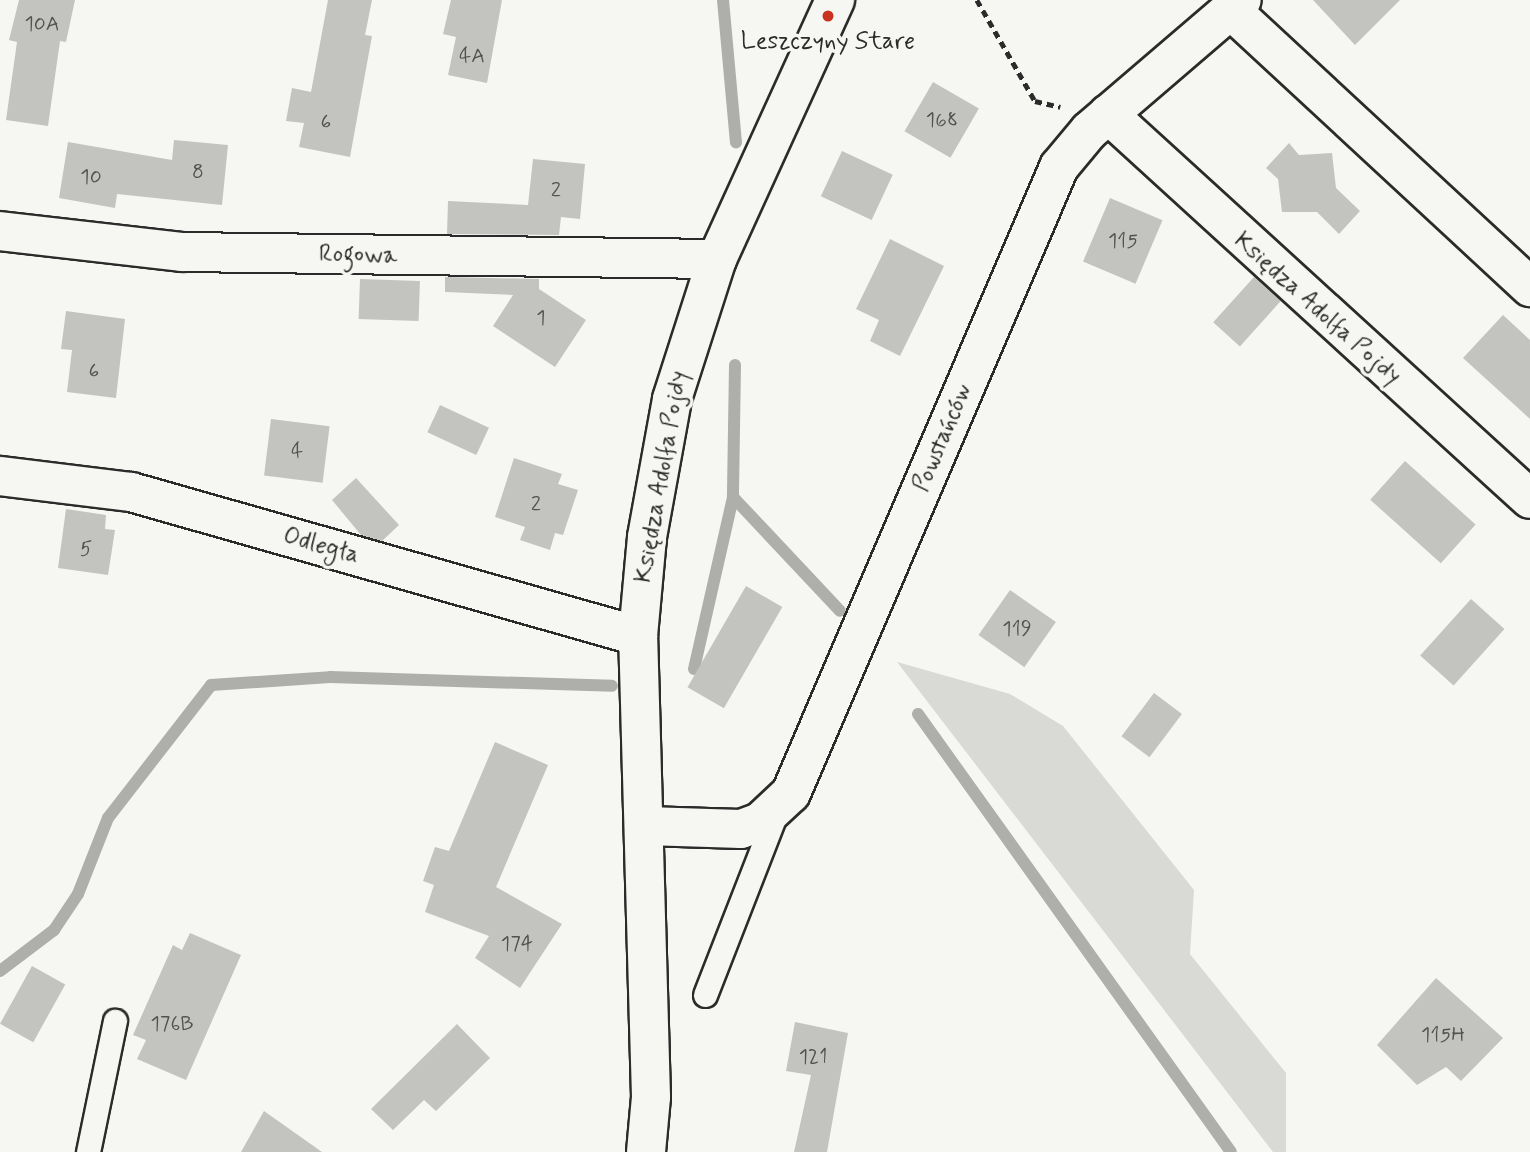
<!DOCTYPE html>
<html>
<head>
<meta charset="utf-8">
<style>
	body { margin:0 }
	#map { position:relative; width:1530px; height:1152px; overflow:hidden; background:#f6f6f2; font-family:Mynerve,sans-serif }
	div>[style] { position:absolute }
	.green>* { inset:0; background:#d9d9d5 }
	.stream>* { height:12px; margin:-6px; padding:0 6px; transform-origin:6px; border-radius:6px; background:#aeaeab }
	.building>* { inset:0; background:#c3c3c0; transform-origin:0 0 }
	.path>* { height:4.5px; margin-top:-2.25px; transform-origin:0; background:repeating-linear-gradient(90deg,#2b2b2b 0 7px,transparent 0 12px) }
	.roads { filter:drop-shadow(2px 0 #2b2b2b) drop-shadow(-2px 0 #2b2b2b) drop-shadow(0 2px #2b2b2b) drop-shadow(0 -2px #2b2b2b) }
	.service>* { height:23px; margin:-11.5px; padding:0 11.5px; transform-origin:11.5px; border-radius:11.5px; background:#f6f6f2 }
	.minor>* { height:38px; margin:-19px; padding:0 19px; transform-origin:19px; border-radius:19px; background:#f6f6f2 }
	.tertiary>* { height:38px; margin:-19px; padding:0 19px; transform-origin:19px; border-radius:19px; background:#f6f6f2 }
	.dots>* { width:19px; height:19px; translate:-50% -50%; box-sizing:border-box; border:4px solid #f6f6f2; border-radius:50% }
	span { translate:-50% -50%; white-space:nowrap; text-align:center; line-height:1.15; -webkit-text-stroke:7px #f6f6f2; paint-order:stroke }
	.number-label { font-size:21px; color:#515150 }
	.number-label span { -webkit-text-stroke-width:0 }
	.poi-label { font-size:24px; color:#2b2b2b }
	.street-label { font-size:24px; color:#2b2b2b }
</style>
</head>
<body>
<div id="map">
	<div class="green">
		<i style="clip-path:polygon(897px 662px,1010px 694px,1063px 726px,1194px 890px,1190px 954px,1286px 1073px,1286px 1152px,1273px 1152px)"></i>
	</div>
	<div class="stream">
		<i style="left:723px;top:0;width:143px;rotate:84.8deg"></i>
		<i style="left:735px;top:365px;width:132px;rotate:90.9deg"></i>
		<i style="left:733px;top:497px;width:156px;rotate:46.8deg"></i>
		<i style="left:694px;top:669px;width:176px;rotate:-77.2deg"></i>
		<i style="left:918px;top:714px;width:538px;rotate:54.45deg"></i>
		<i style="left:0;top:971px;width:68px;rotate:-37.2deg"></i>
		<i style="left:54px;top:930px;width:43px;rotate:-56.3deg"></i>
		<i style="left:78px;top:894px;width:82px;rotate:-68.5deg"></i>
		<i style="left:108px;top:818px;width:168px;rotate:-52.2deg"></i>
		<i style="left:211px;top:685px;width:119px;rotate:-3.8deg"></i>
		<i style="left:330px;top:677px;width:282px;rotate:1.8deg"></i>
	</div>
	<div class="building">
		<i style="clip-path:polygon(19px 0,75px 0,66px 42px,60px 41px,48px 126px,6px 120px,17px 42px,9px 40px)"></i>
		<i style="clip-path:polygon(328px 0,372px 0,365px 35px,372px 36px,350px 157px,299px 147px,304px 123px,286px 121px,292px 88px,311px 92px)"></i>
		<i style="clip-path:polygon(451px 0,502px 0,487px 83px,448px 75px,456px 37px,443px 34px)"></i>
		<i style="clip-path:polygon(1313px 0,1400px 0,1355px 45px)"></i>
		<i style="left:933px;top:82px;width:53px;height:57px;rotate:30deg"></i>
		<i style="clip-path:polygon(174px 140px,228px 145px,222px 205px,117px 194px,115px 208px,59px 198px,68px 142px,172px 160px)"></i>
		<i style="clip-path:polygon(1289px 143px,1299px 155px,1332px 153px,1336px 188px,1360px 211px,1339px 234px,1317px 212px,1282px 212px,1278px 179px,1266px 168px)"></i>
		<i style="left:842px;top:151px;width:56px;height:50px;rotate:25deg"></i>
		<i style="clip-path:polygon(533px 159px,585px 164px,580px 219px,561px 217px,559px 235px,447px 234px,448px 201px,528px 205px)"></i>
		<i style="left:1110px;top:198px;width:57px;height:69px;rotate:23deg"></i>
		<i style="clip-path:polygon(890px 239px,944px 266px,900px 356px,870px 341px,879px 320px,856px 309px)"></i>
		<i style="clip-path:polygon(445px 277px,539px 279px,539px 289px,586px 320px,555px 367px,493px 326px,513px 295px,445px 292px)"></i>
		<i style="left:1254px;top:277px;width:36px;height:61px;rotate:42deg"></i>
		<i style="left:360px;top:279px;width:60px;height:40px;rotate:2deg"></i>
		<i style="clip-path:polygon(66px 311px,125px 319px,116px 398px,67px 392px,72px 350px,61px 349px)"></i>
		<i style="clip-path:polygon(1503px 315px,1530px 340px,1530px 419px,1463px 358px)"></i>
		<i style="left:440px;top:405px;width:54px;height:30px;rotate:25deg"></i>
		<i style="left:271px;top:419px;width:59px;height:57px;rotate:7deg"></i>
		<i style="clip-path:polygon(514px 458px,562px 474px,558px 484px,578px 490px,563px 535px,555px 533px,550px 550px,520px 540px,525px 527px,495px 517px)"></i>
		<i style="left:1405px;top:461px;width:95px;height:52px;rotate:42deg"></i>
		<i style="clip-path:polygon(356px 478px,399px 525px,382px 541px,361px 535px,332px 500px)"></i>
		<i style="clip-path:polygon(66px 509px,106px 515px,105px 529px,115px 530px,108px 575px,58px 568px)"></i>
		<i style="left:746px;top:586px;width:42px;height:117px;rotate:30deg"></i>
		<i style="left:1010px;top:590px;width:56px;height:55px;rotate:35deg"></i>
		<i style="left:1471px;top:599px;width:45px;height:76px;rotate:42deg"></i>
		<i style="left:1154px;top:693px;width:35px;height:54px;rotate:37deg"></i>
		<i style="clip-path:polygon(495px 742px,548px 765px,496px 887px,562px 924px,520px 988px,475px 958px,489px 936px,425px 912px,434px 885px,423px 881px,435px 847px,449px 851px)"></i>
		<i style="clip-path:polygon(190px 933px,241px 955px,186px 1080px,137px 1059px,146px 1040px,133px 1035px,173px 945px,182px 950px)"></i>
		<i style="left:32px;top:966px;width:38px;height:66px;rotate:29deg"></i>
		<i style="clip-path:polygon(1436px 978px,1503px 1038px,1461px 1081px,1446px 1067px,1417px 1085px,1377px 1045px)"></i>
		<i style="clip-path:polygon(795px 1022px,848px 1033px,827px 1152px,794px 1152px,811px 1075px,786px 1071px)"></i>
		<i style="clip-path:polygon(457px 1024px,490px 1058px,436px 1111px,424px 1100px,393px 1130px,371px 1109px)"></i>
		<i style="clip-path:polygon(264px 1111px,322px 1152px,241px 1152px)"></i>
	</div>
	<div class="path">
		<i style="left:977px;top:0;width:116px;rotate:60.1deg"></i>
		<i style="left:1035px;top:101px;width:26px;rotate:13deg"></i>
	</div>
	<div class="roads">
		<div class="service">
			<i style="left:705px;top:995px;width:195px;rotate:-68.7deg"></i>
			<i style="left:88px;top:1152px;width:134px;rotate:-78.4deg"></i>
		</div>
		<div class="minor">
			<i style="left:1231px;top:10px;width:408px;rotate:42.8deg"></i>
			<i style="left:1108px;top:114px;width:571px;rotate:42.37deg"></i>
			<i style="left:0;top:231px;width:183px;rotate:6.6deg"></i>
			<i style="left:182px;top:252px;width:535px;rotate:0.75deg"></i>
			<i style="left:0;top:476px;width:132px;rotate:7deg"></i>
			<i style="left:131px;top:492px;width:527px;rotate:15.86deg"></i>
			<i style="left:646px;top:826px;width:95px;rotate:1.8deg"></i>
			<i style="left:741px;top:829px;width:20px;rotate:-20deg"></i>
			<i style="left:760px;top:822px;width:42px;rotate:-43.1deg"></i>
			<i style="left:791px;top:793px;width:681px;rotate:-66.82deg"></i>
			<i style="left:1059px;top:167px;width:47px;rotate:-50.2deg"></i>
			<i style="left:1089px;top:131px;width:201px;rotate:-40.6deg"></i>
		</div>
		<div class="tertiary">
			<i style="left:646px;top:1152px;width:55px;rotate:-84.8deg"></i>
			<i style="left:651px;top:1097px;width:461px;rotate:-91.6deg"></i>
			<i style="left:638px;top:636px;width:99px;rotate:-84.8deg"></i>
			<i style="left:647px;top:537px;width:140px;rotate:-79.7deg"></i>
			<i style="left:672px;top:399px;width:147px;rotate:-72.2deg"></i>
			<i style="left:717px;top:259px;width:285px;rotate:-65.5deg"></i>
		</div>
	</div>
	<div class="dots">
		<i style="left:828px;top:16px;background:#c8321e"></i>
	</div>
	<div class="number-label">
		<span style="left:42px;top:24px">10A</span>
		<span style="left:472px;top:56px">4A</span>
		<span style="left:942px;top:120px">168</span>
		<span style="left:326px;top:122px">6</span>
		<span style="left:198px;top:172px">8</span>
		<span style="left:91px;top:177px">10</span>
		<span style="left:556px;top:190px">2</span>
		<span style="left:1123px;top:241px">115</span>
		<span style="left:541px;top:318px">1</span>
		<span style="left:94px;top:371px">6</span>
		<span style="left:297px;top:451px">4</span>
		<span style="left:536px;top:504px">2</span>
		<span style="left:86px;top:549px">5</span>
		<span style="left:1017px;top:629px">119</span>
		<span style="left:517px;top:944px">174</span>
		<span style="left:172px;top:1024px">176B</span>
		<span style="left:1443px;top:1035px">115H</span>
		<span style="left:813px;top:1057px">121</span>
	</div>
	<div class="poi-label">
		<span style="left:828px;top:42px">Leszczyny Stare</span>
	</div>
	<div class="street-label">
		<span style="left:358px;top:255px;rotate:1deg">Rogowa</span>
		<span style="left:1317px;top:309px;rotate:42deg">Księdza Adolfa Pojdy</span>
		<span style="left:943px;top:438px;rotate:-67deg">Powstańców</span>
		<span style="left:662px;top:477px;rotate:-80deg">Księdza Adolfa Pojdy</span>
		<span style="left:321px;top:546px;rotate:16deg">Odległa</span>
	</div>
</div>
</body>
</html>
